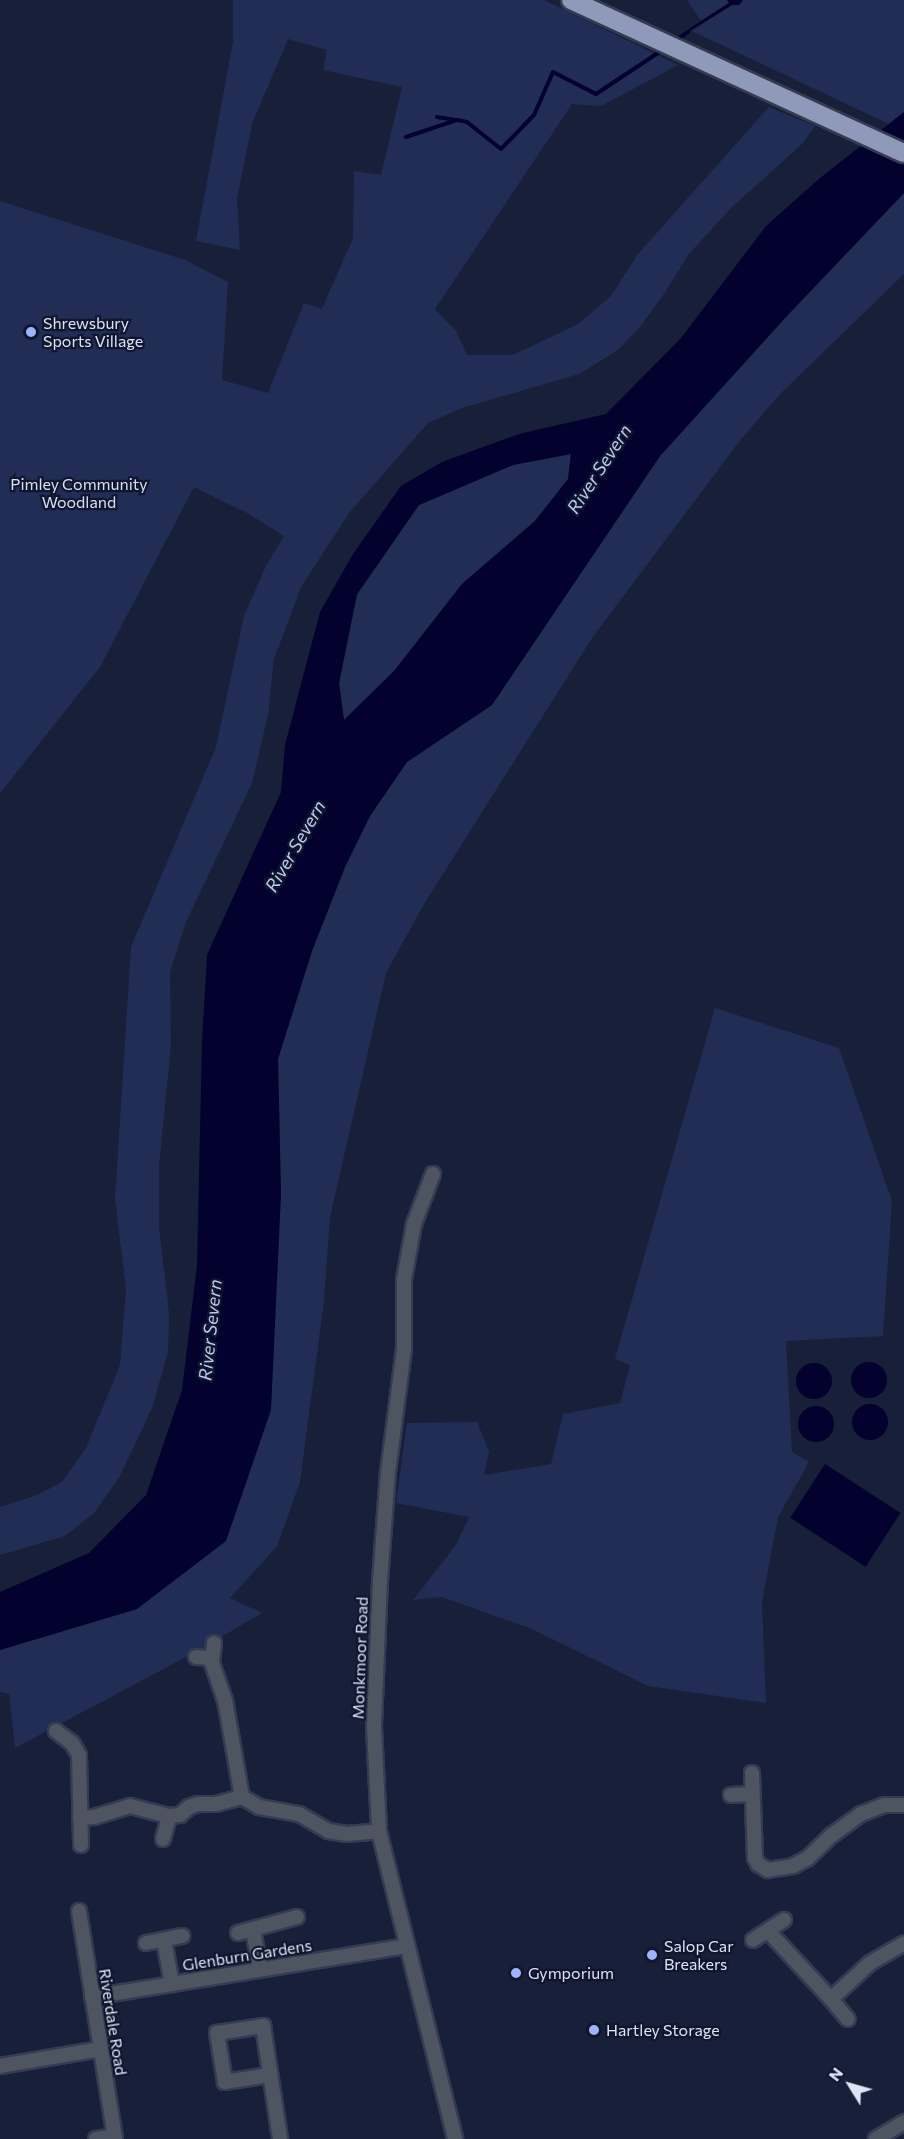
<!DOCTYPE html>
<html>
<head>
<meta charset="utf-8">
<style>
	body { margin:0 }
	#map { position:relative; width:904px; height:2139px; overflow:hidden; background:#181f39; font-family:Commissioner,sans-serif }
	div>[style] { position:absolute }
	.green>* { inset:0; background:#222d55 }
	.water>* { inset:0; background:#03012e; transform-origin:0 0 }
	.round { border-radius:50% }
	.stream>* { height:4px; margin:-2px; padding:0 2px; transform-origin:2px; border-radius:2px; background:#03012e }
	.roads { filter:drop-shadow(2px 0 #343b53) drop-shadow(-2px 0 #343b53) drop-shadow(0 2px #343b53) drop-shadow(0 -2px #343b53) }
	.street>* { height:14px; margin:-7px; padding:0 7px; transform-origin:7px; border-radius:7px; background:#4f5461 }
	.highway>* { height:18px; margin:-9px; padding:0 9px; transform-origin:9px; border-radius:9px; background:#8f9aba }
	.dots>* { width:16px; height:16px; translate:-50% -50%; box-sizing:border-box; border:3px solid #0f162e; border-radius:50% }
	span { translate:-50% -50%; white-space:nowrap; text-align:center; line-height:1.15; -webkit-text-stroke:4.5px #0f162e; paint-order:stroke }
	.poi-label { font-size:16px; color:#dee4f6 }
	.left { translate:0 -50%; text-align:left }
	.park-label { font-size:16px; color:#d9e0f4 }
	.street-label { font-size:16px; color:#dee4f6 }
	.water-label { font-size:18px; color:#bcc9f0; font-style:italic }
	.north { position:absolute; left:820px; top:2055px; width:60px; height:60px; -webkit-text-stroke:4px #0f162e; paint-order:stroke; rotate:307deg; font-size:16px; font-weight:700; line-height:24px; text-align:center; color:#dee4f6 }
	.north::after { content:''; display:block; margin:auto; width:21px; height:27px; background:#dee4f6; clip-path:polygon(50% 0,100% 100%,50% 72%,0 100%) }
</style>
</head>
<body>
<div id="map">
	<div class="green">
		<i style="clip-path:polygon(233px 0,544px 0,678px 65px,601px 106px,572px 104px,435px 309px,456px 331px,467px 355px,513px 355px,578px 324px,611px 296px,638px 254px,769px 107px,815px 126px,803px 143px,731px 208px,688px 255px,666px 291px,640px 327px,618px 350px,579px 374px,462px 408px,428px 423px,349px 513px,301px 587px,274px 659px,268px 715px,252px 783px,186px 922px,170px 972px,171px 1045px,159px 1165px,159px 1226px,169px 1313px,168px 1352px,152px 1408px,120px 1476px,94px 1513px,65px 1536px,0 1555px,0 1507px,37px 1495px,62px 1482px,86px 1448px,120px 1365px,126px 1289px,115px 1199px,131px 947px,216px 747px,244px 616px,266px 566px,284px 536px,249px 514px,194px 487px,100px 667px,0 793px,0 201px,185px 260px,228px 282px,222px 380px,268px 393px,304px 303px,322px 309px,353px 238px,354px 171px,381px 175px,402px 87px,323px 70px,327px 50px,288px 39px,252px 124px,237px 198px,240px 250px,196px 241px,233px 42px)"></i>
		<i style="clip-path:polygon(687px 0,733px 0,701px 21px)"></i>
		<i style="clip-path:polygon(743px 0,904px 0,904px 112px,889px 124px,692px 31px,732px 5px,739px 5px)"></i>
		<i style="clip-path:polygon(904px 193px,904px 274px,780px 394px,738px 443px,592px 638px,424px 904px,386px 973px,330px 1217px,324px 1301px,300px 1482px,277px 1546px,230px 1598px,262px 1613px,201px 1649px,15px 1748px,9px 1694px,0 1692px,0 1650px,137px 1609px,281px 1195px,278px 1059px,312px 951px,345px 867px,370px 816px,407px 762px,492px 705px,660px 456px,785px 318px)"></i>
		<i style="clip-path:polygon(571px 454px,568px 479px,535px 521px,462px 584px,394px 671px,344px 720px,339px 683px,357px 595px,419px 505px,513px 465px)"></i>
		<i style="clip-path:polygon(715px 1008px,839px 1048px,892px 1201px,883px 1336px,786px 1341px,792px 1452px,809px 1462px,778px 1517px,762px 1602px,766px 1703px,648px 1686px,532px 1629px,442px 1597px,413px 1600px,456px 1545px,469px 1517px,396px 1503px,407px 1423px,477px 1422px,489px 1451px,484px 1475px,551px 1464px,563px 1414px,620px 1403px,630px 1365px,615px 1359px)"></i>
	</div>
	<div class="water">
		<i style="clip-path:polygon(727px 0,743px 0,739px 5px,732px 5px,685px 34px,690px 28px,729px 3px)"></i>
		<i style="clip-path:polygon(evenodd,904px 112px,904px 193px,785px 318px,660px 456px,492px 705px,407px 762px,370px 816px,345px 867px,312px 951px,278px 1059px,281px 1195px,271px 1410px,226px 1541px,137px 1609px,0 1650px,0 1592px,89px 1553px,146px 1495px,182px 1390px,197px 1265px,202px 1042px,207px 955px,281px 792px,285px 745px,320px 612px,353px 554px,401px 486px,442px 462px,519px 434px,606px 414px,681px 338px,766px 226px,820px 178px,904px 112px,571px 454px,568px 479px,535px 521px,462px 584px,394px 671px,344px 720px,339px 683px,357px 594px,419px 505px,513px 465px,571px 454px)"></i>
		<i class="round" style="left:851px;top:1362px;width:36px;height:36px"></i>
		<i class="round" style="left:796px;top:1363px;width:36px;height:36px"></i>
		<i class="round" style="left:852px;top:1404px;width:36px;height:36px"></i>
		<i class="round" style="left:798px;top:1406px;width:36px;height:36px"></i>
		<i style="left:825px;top:1464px;width:90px;height:64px;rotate:33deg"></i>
	</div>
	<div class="stream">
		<i style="left:675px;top:41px;width:16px;rotate:-35deg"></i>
		<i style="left:437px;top:117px;width:20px;rotate:9deg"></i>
		<i style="left:406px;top:137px;width:54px;rotate:-18.4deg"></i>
		<i style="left:457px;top:120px;width:10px;rotate:11deg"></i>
		<i style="left:467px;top:122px;width:43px;rotate:38.5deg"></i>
		<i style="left:501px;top:149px;width:47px;rotate:-45.9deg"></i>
		<i style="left:534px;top:115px;width:47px;rotate:-66.2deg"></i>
		<i style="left:553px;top:72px;width:48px;rotate:27.1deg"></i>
		<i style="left:596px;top:94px;width:82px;rotate:-33.5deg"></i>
	</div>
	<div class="roads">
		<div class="street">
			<i style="left:433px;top:1174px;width:53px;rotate:110.8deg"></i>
			<i style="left:414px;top:1224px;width:56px;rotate:100.3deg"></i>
			<i style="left:404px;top:1279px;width:70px;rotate:90deg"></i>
			<i style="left:404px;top:1349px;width:124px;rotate:97.4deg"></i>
			<i style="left:388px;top:1472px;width:109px;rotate:94.2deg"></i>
			<i style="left:380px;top:1581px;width:146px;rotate:92.4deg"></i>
			<i style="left:374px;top:1727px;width:104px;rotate:87.2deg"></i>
			<i style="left:379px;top:1831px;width:317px;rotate:76.1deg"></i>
			<i style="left:214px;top:1643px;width:20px;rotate:96deg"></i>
			<i style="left:212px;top:1663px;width:39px;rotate:71deg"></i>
			<i style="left:225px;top:1700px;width:98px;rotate:80.1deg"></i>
			<i style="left:196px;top:1657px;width:16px;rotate:4deg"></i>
			<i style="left:56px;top:1731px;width:20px;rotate:37deg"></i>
			<i style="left:72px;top:1743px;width:14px;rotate:60deg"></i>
			<i style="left:79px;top:1755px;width:90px;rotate:88.7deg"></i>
			<i style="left:752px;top:1773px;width:85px;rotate:88deg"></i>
			<i style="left:755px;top:1858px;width:7px;rotate:63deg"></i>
			<i style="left:758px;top:1864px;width:12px;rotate:31deg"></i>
			<i style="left:768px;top:1870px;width:25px;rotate:-9deg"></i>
			<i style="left:793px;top:1866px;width:17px;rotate:-28deg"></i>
			<i style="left:808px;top:1858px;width:33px;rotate:-44deg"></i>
			<i style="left:832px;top:1835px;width:36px;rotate:-36deg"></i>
			<i style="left:861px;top:1814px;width:25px;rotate:-21deg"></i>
			<i style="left:884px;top:1805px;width:20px"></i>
			<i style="left:731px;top:1795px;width:21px;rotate:-3deg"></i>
			<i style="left:80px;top:1818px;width:14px;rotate:-4deg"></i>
			<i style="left:94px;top:1817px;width:38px;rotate:-17deg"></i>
			<i style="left:130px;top:1806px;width:40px;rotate:14.4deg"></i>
			<i style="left:169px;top:1816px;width:11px;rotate:-5deg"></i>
			<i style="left:180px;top:1815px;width:12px;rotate:-42deg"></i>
			<i style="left:189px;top:1807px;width:9px;rotate:-18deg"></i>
			<i style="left:198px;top:1804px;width:18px"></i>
			<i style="left:216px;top:1804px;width:27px;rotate:-15deg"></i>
			<i style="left:242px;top:1797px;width:20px;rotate:30deg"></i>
			<i style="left:259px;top:1807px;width:41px;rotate:9.9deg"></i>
			<i style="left:299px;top:1814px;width:34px;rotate:30deg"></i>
			<i style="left:328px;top:1831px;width:19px;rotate:9deg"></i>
			<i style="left:347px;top:1834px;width:32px;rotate:-5deg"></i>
			<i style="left:163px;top:1839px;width:24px;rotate:-75deg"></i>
			<i style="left:79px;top:1911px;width:231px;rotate:81deg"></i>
			<i style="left:253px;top:1929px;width:41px;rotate:80.1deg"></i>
			<i style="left:768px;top:1931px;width:93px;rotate:47.2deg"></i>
			<i style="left:831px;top:1999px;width:53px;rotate:-42.7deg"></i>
			<i style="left:870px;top:1963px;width:39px;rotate:-30deg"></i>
			<i style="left:238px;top:1933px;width:61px;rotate:-15.2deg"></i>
			<i style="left:164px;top:1940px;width:45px;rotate:79.7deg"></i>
			<i style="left:753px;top:1940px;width:37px;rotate:-33deg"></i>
			<i style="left:146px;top:1943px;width:37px;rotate:-11deg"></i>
			<i style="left:92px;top:1997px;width:318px;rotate:-9.2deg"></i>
			<i style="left:831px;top:1999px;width:26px;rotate:50deg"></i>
			<i style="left:0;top:2066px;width:102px;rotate:-9.6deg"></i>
			<i style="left:270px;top:2075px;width:46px;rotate:171.2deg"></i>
			<i style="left:225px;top:2082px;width:50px;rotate:-99.3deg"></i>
			<i style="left:217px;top:2033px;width:47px;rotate:-8.7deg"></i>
			<i style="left:263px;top:2026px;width:114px;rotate:81.4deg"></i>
			<i style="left:96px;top:2139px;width:18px;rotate:-9deg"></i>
			<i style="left:876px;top:2139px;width:33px;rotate:-31deg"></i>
		</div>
		<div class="highway">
			<i style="left:571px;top:0;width:366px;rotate:24.7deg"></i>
		</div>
	</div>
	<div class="dots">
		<i style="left:31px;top:332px;background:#9db4fd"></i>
		<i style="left:652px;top:1955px;background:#9db4fd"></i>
		<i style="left:516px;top:1973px;background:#9db4fd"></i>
		<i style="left:594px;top:2030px;background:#9db4fd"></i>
	</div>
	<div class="poi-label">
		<span class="left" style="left:43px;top:332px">Shrewsbury<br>Sports Village</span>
		<span class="left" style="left:664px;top:1955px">Salop Car<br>Breakers</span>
		<span class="left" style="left:528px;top:1973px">Gymporium</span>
		<span class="left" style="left:606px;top:2030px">Hartley Storage</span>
	</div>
	<div class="park-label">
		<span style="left:79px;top:493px">Pimley Community<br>Woodland</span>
	</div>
	<div class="street-label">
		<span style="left:360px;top:1658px;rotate:-88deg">Monkmoor Road</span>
		<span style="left:247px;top:1955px;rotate:-9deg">Glenburn Gardens</span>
		<span style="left:113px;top:2022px;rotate:81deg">Riverdale Road</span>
	</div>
	<div class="water-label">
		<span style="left:599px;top:469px;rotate:-57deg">River Severn</span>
		<span style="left:295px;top:846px;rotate:-60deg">River Severn</span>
		<span style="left:210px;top:1330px;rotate:-84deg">River Severn</span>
	</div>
	<div class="north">N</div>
</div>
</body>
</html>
